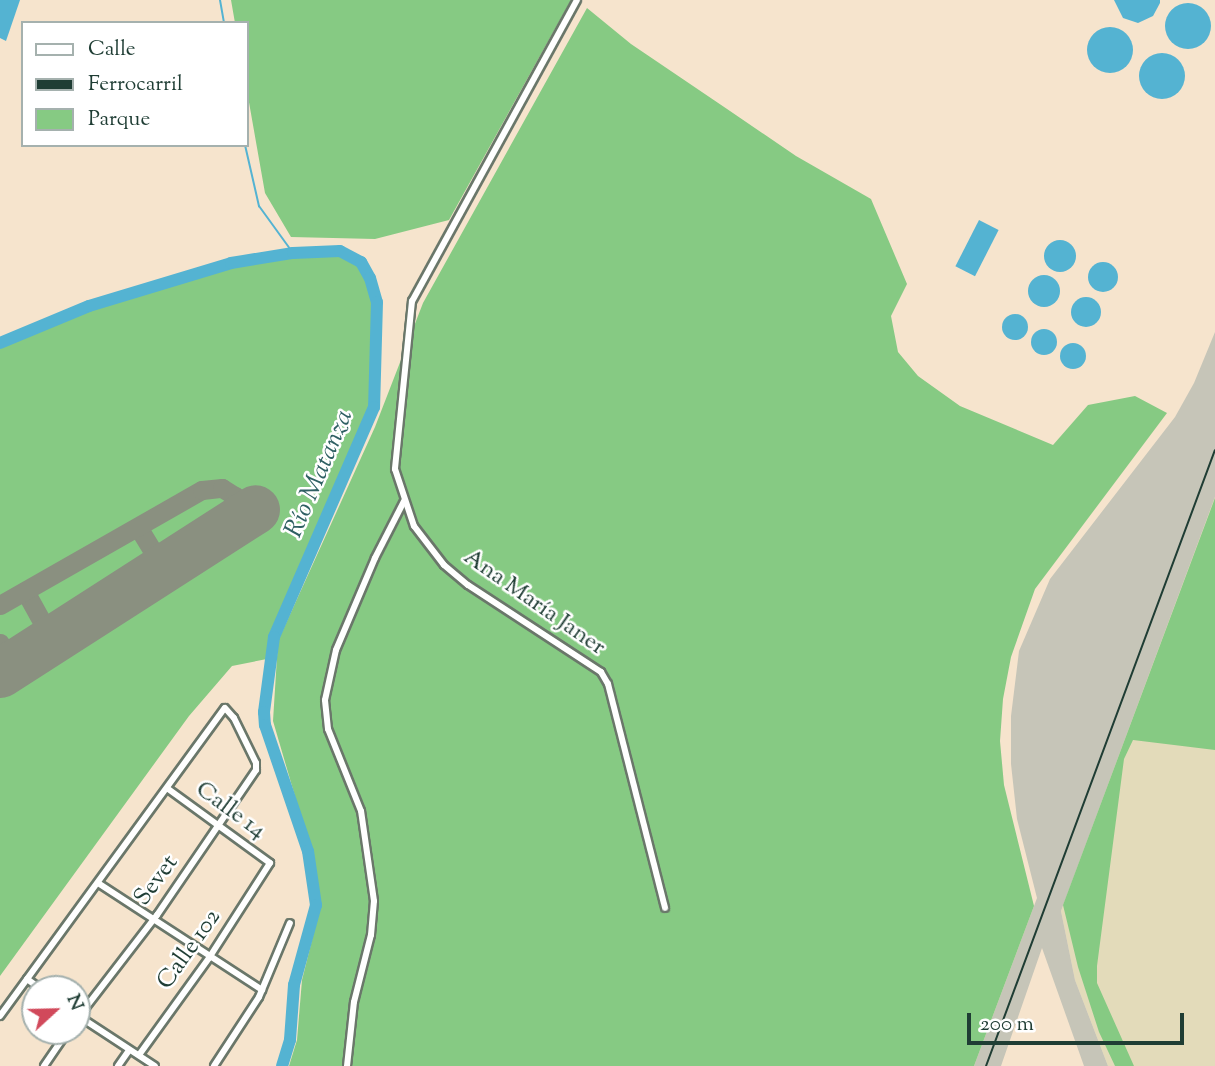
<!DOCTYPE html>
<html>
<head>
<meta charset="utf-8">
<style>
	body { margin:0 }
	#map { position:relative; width:1215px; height:1066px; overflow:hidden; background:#f6e4cd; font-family:"Sorts Mill Goudy",serif }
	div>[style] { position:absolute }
	.built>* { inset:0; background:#e3dbba }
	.industrial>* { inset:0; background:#c6c5b8 }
	.green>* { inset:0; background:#86ca83 }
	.water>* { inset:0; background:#54b3d2; transform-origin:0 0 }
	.round { border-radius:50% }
	.stream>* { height:2px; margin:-1px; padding:0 1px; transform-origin:1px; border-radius:1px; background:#54b3d2 }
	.river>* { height:12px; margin:-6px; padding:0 6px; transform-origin:6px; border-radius:6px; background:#54b3d2 }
	.taxiway>* { height:19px; margin:-9.5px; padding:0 9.5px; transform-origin:9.5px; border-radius:9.5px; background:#8a9080 }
	.runway>* { height:49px; margin:-24.5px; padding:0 24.5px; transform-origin:24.5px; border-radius:24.5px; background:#8a9080 }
	.roads { filter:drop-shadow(2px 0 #6a776a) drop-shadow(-2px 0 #6a776a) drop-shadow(0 2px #6a776a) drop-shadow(0 -2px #6a776a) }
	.street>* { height:6px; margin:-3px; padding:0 3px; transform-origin:3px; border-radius:3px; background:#fff }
	.rail>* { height:2px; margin:-1px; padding:0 1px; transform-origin:1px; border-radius:1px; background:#1f3d34 }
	span { translate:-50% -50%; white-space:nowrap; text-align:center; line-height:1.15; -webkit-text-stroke:5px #fff; paint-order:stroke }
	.street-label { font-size:24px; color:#1f3d34 }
	.water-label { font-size:26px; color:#2f6063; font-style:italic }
	.legend { position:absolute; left:21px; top:21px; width:228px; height:126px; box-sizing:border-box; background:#fff; border:2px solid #a5b1ae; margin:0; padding:9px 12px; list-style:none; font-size:21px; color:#1f3d34 }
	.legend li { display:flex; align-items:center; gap:14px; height:35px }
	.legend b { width:35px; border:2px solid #a5b1ae }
	.north { position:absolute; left:21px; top:975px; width:70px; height:70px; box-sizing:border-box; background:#fff; border:2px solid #a5b1ae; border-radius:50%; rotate:68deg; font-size:19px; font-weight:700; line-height:28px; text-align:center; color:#1f3d34 }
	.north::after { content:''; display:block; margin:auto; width:24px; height:32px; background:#d1495b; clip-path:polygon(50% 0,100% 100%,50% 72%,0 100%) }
	.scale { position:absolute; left:967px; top:1013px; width:217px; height:32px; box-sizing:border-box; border:4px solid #1f3d34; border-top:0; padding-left:9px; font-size:21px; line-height:24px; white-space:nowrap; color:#1f3d34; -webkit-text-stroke:5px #fff; paint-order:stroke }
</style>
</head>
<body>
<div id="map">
	<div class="built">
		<i style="clip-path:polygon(1215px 497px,1215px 1066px,1108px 1066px,1075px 980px,1061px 911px)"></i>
	</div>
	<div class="industrial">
		<i style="clip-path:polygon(1215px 332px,1215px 497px,1061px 911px,1075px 980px,1108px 1066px,1084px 1066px,1042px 948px,1001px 1066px,974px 1066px,1037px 898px,1017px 819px,1011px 764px,1011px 716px,1019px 651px,1050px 579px,1175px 417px,1194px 383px)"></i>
	</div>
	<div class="green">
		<i style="clip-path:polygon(231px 0,571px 0,449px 220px,375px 239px,291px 237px,265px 193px,247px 91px,247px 23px,235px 23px)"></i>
		<i style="clip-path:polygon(587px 8px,631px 44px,730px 111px,796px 156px,871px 199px,907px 284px,891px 316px,898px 352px,918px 376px,960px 406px,1053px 445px,1088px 405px,1135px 396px,1167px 413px,1035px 589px,1011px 657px,1003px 699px,1000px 741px,1004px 785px,1034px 906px,974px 1066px,289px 1066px,297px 1040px,302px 980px,320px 908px,311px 851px,273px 721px,278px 641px,375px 427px,423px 303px)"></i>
		<i style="clip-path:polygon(331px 250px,353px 255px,361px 262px,377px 302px,374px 407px,274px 637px,272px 658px,232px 666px,189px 716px,0 976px,0 343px,89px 306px,215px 266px,293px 253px)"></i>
		<i style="clip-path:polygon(1215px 498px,1215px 750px,1133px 740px,1124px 759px,1097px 966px,1097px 983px,1134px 1066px,1115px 1066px,1099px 1032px,1078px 967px,1063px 905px)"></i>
	</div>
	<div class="water">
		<i style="clip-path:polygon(0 0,20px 0,6px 41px,0 38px)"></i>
		<i style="clip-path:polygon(1114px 0,1160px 0,1160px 3px,1153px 16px,1138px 23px,1123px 18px)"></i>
		<i class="round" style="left:1165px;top:3px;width:46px;height:46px"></i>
		<i class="round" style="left:1087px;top:27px;width:46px;height:46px"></i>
		<i class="round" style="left:1139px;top:53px;width:46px;height:46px"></i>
		<i style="left:979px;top:220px;width:22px;height:52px;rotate:27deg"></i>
		<i class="round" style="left:1044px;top:240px;width:32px;height:32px"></i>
		<i class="round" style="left:1088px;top:262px;width:30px;height:30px"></i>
		<i class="round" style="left:1028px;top:275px;width:32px;height:32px"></i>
		<i class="round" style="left:1071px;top:297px;width:30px;height:30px"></i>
		<i class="round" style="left:1002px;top:314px;width:26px;height:26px"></i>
		<i class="round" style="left:1031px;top:329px;width:26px;height:26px"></i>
		<i class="round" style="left:1060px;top:343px;width:26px;height:26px"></i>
	</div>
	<div class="stream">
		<i style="left:220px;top:0;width:23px;rotate:80deg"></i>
		<i style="left:245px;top:145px;width:63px;rotate:77.1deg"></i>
		<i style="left:259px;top:206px;width:58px;rotate:54.1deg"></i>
	</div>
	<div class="river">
		<i style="left:0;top:343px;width:96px;rotate:-22.6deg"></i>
		<i style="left:89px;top:306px;width:148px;rotate:-16.8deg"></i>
		<i style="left:231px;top:263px;width:63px;rotate:-9.2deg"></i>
		<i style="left:293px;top:253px;width:47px;rotate:-2.4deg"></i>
		<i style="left:340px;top:251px;width:24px;rotate:28deg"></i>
		<i style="left:361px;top:262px;width:18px;rotate:61deg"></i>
		<i style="left:370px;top:278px;width:25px;rotate:74deg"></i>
		<i style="left:377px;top:302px;width:105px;rotate:91.6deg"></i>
		<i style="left:374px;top:407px;width:251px;rotate:113.5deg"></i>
		<i style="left:274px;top:637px;width:76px;rotate:97.6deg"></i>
		<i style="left:264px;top:712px;width:13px;rotate:86deg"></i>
		<i style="left:265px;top:725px;width:133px;rotate:71.2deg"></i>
		<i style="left:308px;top:851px;width:55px;rotate:81.6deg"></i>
		<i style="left:316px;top:905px;width:83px;rotate:105.4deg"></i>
		<i style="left:294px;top:985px;width:55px;rotate:94.2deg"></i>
		<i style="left:290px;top:1040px;width:27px;rotate:107deg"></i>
	</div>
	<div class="taxiway">
		<i style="left:138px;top:527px;width:48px;rotate:58.6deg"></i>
		<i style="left:25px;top:591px;width:56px;rotate:61.1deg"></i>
		<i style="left:0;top:605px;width:232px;rotate:-29.7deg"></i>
		<i style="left:202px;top:490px;width:20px;rotate:-6deg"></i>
		<i style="left:222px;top:488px;width:15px;rotate:32deg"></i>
		<i style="left:235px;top:496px;width:22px;rotate:51deg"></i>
		<i style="left:0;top:643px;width:25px;rotate:61deg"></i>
	</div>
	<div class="runway">
		<i style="left:0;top:673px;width:303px;rotate:-32.7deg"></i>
	</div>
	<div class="roads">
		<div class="street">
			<i style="left:577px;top:0;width:343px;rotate:118.7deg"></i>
			<i style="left:412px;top:301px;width:169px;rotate:95.8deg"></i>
			<i style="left:395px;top:469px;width:60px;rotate:71.6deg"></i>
			<i style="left:414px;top:526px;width:49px;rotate:52.4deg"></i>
			<i style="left:444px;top:565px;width:31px;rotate:40deg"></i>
			<i style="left:468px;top:585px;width:159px;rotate:33.2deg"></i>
			<i style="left:601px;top:672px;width:14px;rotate:60deg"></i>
			<i style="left:608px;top:684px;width:231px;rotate:75.7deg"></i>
			<i style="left:98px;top:883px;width:196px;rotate:33.1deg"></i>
			<i style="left:27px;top:979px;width:17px;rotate:36deg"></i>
			<i style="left:77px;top:1015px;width:93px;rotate:33.2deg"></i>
			<i style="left:0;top:1016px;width:381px;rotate:-53.9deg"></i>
			<i style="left:225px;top:708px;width:13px;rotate:48deg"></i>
			<i style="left:234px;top:718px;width:50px;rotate:63.9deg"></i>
			<i style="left:256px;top:763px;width:7px;rotate:90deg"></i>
			<i style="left:256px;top:770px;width:176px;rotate:124.3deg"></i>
			<i style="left:157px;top:915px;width:131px;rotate:127.6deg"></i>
			<i style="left:139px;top:1055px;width:120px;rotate:-54.2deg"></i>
			<i style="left:209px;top:958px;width:113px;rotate:-57.3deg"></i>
			<i style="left:270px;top:863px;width:126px;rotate:-144deg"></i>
			<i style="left:44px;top:1066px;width:42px;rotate:-55.6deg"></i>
			<i style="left:118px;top:1066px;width:19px;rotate:-55deg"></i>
			<i style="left:214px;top:1066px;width:82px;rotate:-56.9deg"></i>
			<i style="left:259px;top:997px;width:80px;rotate:-67.3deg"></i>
			<i style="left:347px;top:1066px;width:64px;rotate:-83.8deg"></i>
			<i style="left:354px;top:1002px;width:69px;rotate:-75.8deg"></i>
			<i style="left:371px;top:935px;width:34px;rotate:-85deg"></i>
			<i style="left:374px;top:901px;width:91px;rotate:-98.2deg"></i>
			<i style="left:361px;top:811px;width:88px;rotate:-111.9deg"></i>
			<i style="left:328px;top:729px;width:29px;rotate:-96deg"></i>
			<i style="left:325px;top:700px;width:51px;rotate:-77.6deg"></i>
			<i style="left:336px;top:650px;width:100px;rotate:-67deg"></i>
			<i style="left:375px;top:558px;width:64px;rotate:-63deg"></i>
		</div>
	</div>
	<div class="rail">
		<i style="left:986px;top:1066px;width:657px;rotate:-69.61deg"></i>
	</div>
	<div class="street-label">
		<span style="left:534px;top:603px;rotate:35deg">Ana María Janer</span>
		<span style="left:230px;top:811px;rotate:36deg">Calle 14</span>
		<span style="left:157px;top:881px;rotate:-54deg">Sevet</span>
		<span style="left:190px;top:950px;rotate:-55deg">Calle 102</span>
	</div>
	<div class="water-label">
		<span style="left:320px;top:474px;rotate:-67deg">Río Matanza</span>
	</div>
	<ul class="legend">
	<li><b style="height:9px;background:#fff"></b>Calle</li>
	<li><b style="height:9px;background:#1f3d34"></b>Ferrocarril</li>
	<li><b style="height:19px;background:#86ca83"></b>Parque</li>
	</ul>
	<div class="north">N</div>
	<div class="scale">200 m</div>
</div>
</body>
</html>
